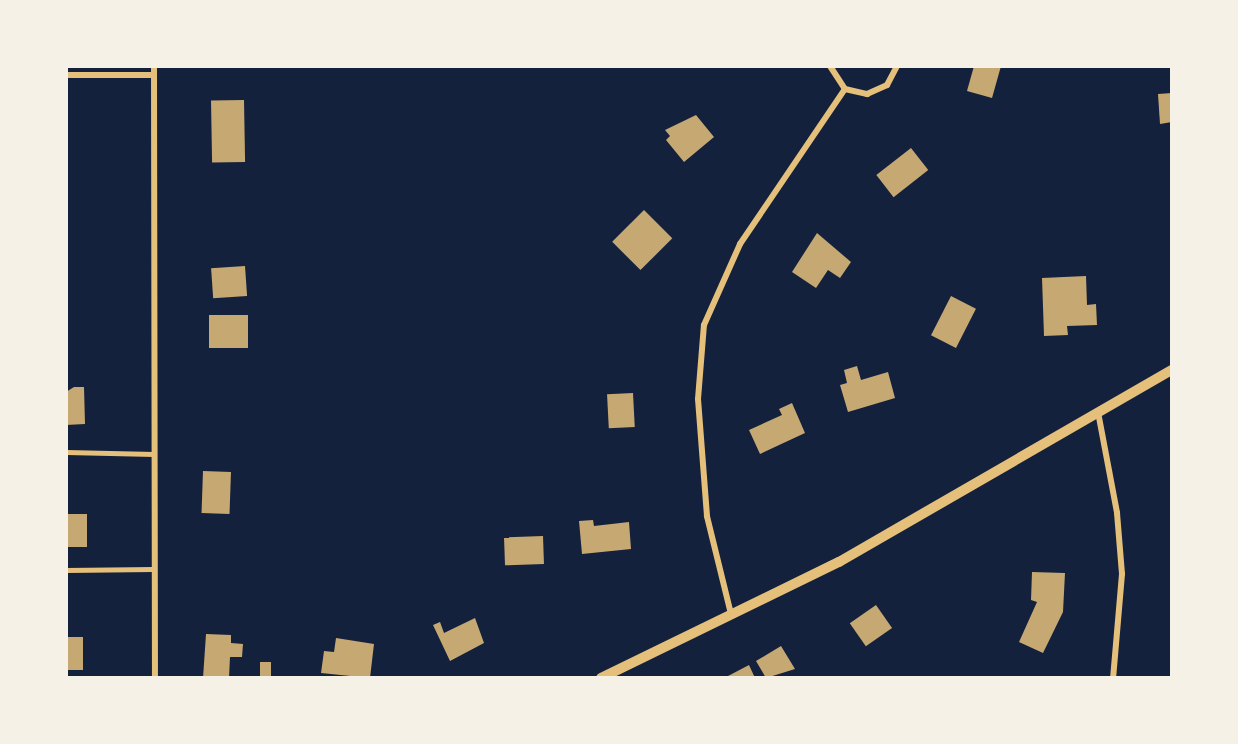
<!DOCTYPE html>
<html>
<head>
<meta charset="utf-8">
<style>
	body { margin:0 }
	#map { position:relative; width:1238px; height:744px; overflow:hidden; background:#14213d; font-family:"IBM Plex Serif",serif }
	div>[style] { position:absolute }
	.building>* { inset:0; background:#c6a872; transform-origin:0 0 }
	.service>* { height:4.5px; margin:-2.25px; padding:0 2.25px; transform-origin:2.25px; border-radius:2.25px; background:#e5c07b }
	.minor>* { height:6px; margin:-3px; padding:0 3px; transform-origin:3px; border-radius:3px; background:#e5c07b }
	.tertiary>* { height:10px; margin:-5px; padding:0 5px; transform-origin:5px; border-radius:5px; background:#e5c07b }
	span { translate:-50% -50%; white-space:nowrap; text-align:center; line-height:1.15; -webkit-text-stroke:6px #f6f1e7; paint-order:stroke }
	.frame { position:absolute; inset:0; border:68px solid #f6f1e7; pointer-events:none }
</style>
</head>
<body>
<div id="map">
	<div class="building">
		<i style="clip-path:polygon(974px 66px,1001px 66px,992px 98px,967px 91px)"></i>
		<i style="clip-path:polygon(1172px 93px,1172px 122px,1160px 124px,1158px 94px)"></i>
		<i style="left:244px;top:100px;width:62px;height:33px;rotate:89deg"></i>
		<i style="clip-path:polygon(696px 115px,714px 137px,684px 162px,666px 140px,670px 136px,665px 130px)"></i>
		<i style="left:911px;top:148px;width:28px;height:44px;rotate:52deg"></i>
		<i style="left:644px;top:210px;width:40px;height:45px;rotate:45deg"></i>
		<i style="clip-path:polygon(817px 233px,851px 262px,840px 278px,828px 270px,816px 288px,792px 272px)"></i>
		<i style="left:245px;top:266px;width:30px;height:34px;rotate:86deg"></i>
		<i style="clip-path:polygon(1086px 276px,1087px 305px,1096px 304px,1097px 325px,1067px 326px,1068px 335px,1044px 336px,1042px 278px)"></i>
		<i style="left:951px;top:296px;width:28px;height:44px;rotate:27deg"></i>
		<i style="left:209px;top:315px;width:39px;height:33px"></i>
		<i style="clip-path:polygon(857px 366px,861px 380px,888px 372px,895px 398px,848px 412px,840px 385px,847px 383px,844px 370px)"></i>
		<i style="clip-path:polygon(74px 387px,84px 387px,85px 424px,66px 425px,66px 392px)"></i>
		<i style="left:633px;top:393px;width:34px;height:26px;rotate:87deg"></i>
		<i style="clip-path:polygon(792px 403px,805px 433px,760px 454px,749px 430px,782px 415px,779px 409px)"></i>
		<i style="left:203px;top:471px;width:28px;height:42px;rotate:2deg"></i>
		<i style="left:87px;top:514px;width:33px;height:21px;rotate:90deg"></i>
		<i style="clip-path:polygon(593px 520px,594px 526px,629px 522px,631px 549px,582px 554px,579px 521px)"></i>
		<i style="left:543px;top:536px;width:28px;height:39px;rotate:88deg"></i>
		<i style="clip-path:polygon(1032px 572px,1065px 573px,1063px 612px,1043px 653px,1019px 642px,1037px 602px,1031px 600px)"></i>
		<i style="left:876px;top:605px;width:28px;height:32px;rotate:55deg"></i>
		<i style="clip-path:polygon(475px 618px,484px 643px,450px 661px,433px 625px,440px 622px,444px 633px)"></i>
		<i style="clip-path:polygon(206px 634px,231px 635px,231px 643px,243px 644px,242px 657px,230px 657px,229px 678px,203px 678px)"></i>
		<i style="left:66px;top:637px;width:17px;height:33px"></i>
		<i style="clip-path:polygon(336px 638px,374px 644px,370px 678px,321px 673px,324px 651px,334px 652px)"></i>
		<i style="clip-path:polygon(781px 646px,795px 669px,766px 678px,756px 661px)"></i>
		<i style="left:260px;top:662px;width:11px;height:15px"></i>
		<i style="clip-path:polygon(749px 665px,755px 678px,718px 678px,728px 676px)"></i>
	</div>
	<div class="service">
		<i style="left:66px;top:452px;width:88px;rotate:1.3deg"></i>
		<i style="left:66px;top:570px;width:87px;rotate:-0.7deg"></i>
	</div>
	<div class="minor">
		<i style="left:154px;top:66px;width:612px;rotate:89.91deg"></i>
		<i style="left:830px;top:66px;width:27px;rotate:57deg"></i>
		<i style="left:845px;top:89px;width:23px;rotate:13deg"></i>
		<i style="left:867px;top:94px;width:22px;rotate:-24deg"></i>
		<i style="left:887px;top:85px;width:21px;rotate:-62deg"></i>
		<i style="left:66px;top:75px;width:88px"></i>
		<i style="left:1098px;top:412px;width:103px;rotate:79.3deg"></i>
		<i style="left:1117px;top:513px;width:61px;rotate:85.3deg"></i>
		<i style="left:1122px;top:574px;width:104px;rotate:94.9deg"></i>
		<i style="left:731px;top:614px;width:101px;rotate:-103.8deg"></i>
		<i style="left:707px;top:516px;width:117px;rotate:-94.4deg"></i>
		<i style="left:698px;top:399px;width:74px;rotate:-85.4deg"></i>
		<i style="left:704px;top:325px;width:89px;rotate:-66deg"></i>
		<i style="left:740px;top:244px;width:187px;rotate:-55.9deg"></i>
	</div>
	<div class="tertiary">
		<i style="left:601px;top:678px;width:265px;rotate:-26deg"></i>
		<i style="left:839px;top:562px;width:384px;rotate:-30deg"></i>
	</div>
	<div class="frame"></div>
</div>
</body>
</html>
